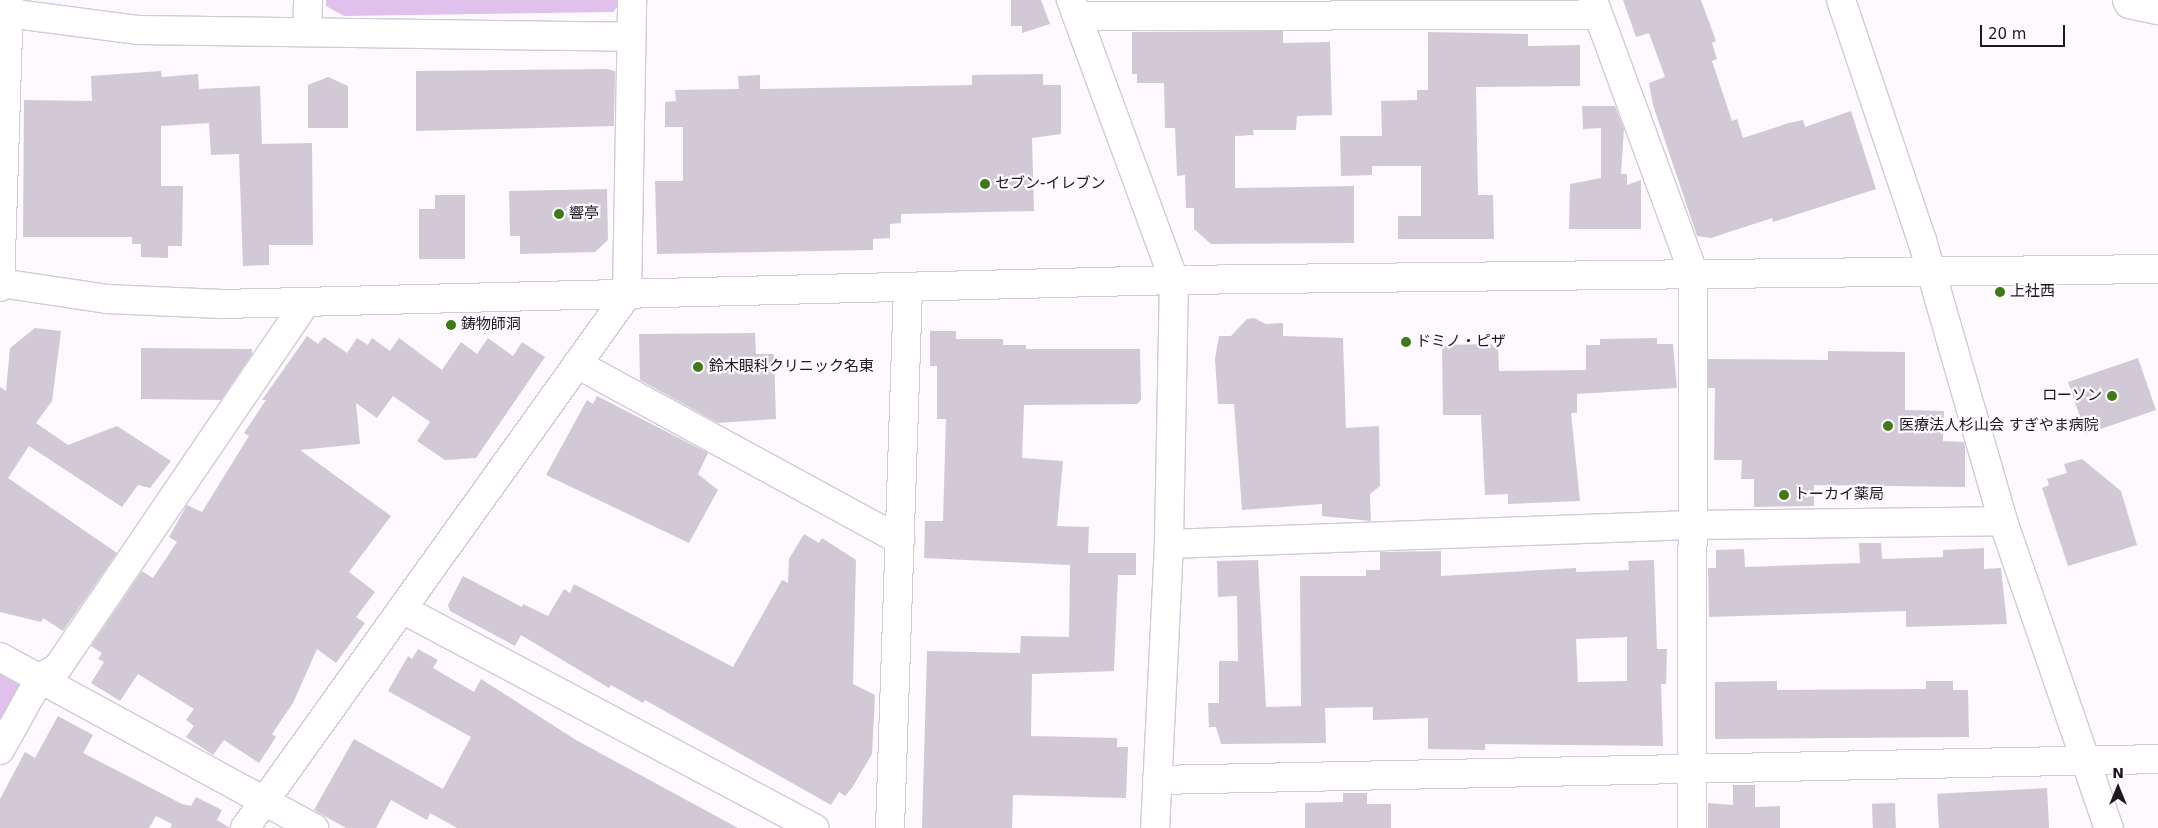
<!DOCTYPE html>
<html>
<head>
<meta charset="utf-8">
<style>
	body { margin:0 }
	#map { position:relative; width:2158px; height:828px; overflow:hidden; background:#fdf9ff; font-family:"DejaVu Sans","Noto Sans JP",sans-serif }
	div>[style] { position:absolute }
	.green>* { inset:0; background:#dfc1eb }
	.building>* { inset:0; background:#d2c9d6; transform-origin:0 0 }
	.roads { filter:drop-shadow(1px 0 #d3cad7) drop-shadow(-1px 0 #d3cad7) drop-shadow(0 1px #d3cad7) drop-shadow(0 -1px #d3cad7) }
	.minor>* { height:28px; margin:-14px; padding:0 14px; transform-origin:14px; border-radius:14px; background:#fff }
	.tertiary>* { height:28px; margin:-14px; padding:0 14px; transform-origin:14px; border-radius:14px; background:#fff }
	.dots>* { width:14px; height:14px; translate:-50% -50%; box-sizing:border-box; border:2px solid #fdf9ff; border-radius:50% }
	span { translate:-50% -50%; white-space:nowrap; text-align:center; line-height:1.15; -webkit-text-stroke:4.5px #fdf9ff; paint-order:stroke }
	.poi-label { font-size:15px; color:#1c191e }
	.left { translate:0 -50%; text-align:left }
	.right { translate:-100% -50%; text-align:right }
	.north { position:absolute; left:2093px; top:763px; width:50px; height:50px; -webkit-text-stroke:4px #fdf9ff; paint-order:stroke; rotate:0deg; font-size:14px; font-weight:700; line-height:20px; text-align:center; color:#1c191e }
	.north::after { content:''; display:block; margin:auto; width:18px; height:22px; background:#1c191e; clip-path:polygon(50% 0,100% 100%,50% 72%,0 100%) }
	.scale { position:absolute; left:1980px; top:25px; width:85px; height:22px; box-sizing:border-box; border:2px solid #1c191e; border-top:0; padding-left:6px; font-size:15px; line-height:18px; white-space:nowrap; color:#1c191e; -webkit-text-stroke:4px #fdf9ff; paint-order:stroke }
</style>
</head>
<body>
<div id="map">
	<div class="green">
		<i style="clip-path:polygon(326px 0,623px 0,613px 12px,344px 16px,326px 6px)"></i>
		<i style="clip-path:polygon(0 674px,28px 690px,0 738px)"></i>
	</div>
	<div class="building">
		<i style="clip-path:polygon(1011px 0,1041px 0,1050px 24px,1022px 33px,1022px 26px,1011px 26px)"></i>
		<i style="clip-path:polygon(1623px 0,1701px 0,1716px 41px,1712px 43px,1717px 59px,1712px 61px,1732px 121px,1737px 119px,1743px 138px,1789px 123px,1803px 120px,1805px 127px,1851px 111px,1876px 189px,1773px 222px,1772px 218px,1711px 238px,1697px 236px,1653px 105px,1649px 83px,1665px 77px,1649px 33px,1636px 37px)"></i>
		<i style="clip-path:polygon(1283px 31px,1283px 43px,1330px 42px,1332px 115px,1297px 116px,1296px 130px,1253px 130px,1254px 135px,1235px 136px,1235px 188px,1354px 186px,1354px 243px,1211px 244px,1194px 229px,1194px 208px,1186px 208px,1185px 175px,1177px 176px,1175px 128px,1165px 128px,1164px 83px,1137px 83px,1137px 74px,1132px 74px,1132px 32px)"></i>
		<i style="clip-path:polygon(1428px 32px,1528px 34px,1528px 46px,1580px 45px,1580px 86px,1476px 87px,1478px 195px,1493px 195px,1494px 239px,1398px 239px,1398px 216px,1421px 216px,1421px 166px,1372px 166px,1372px 175px,1341px 176px,1340px 136px,1382px 136px,1381px 101px,1417px 100px,1417px 90px,1428px 90px)"></i>
		<i style="clip-path:polygon(607px 69px,615px 71px,614px 126px,416px 131px,416px 71px)"></i>
		<i style="clip-path:polygon(161px 71px,162px 77px,198px 74px,199px 89px,260px 86px,262px 144px,312px 143px,313px 245px,269px 245px,269px 265px,243px 266px,239px 154px,211px 155px,209px 123px,161px 126px,161px 186px,183px 186px,182px 246px,168px 246px,168px 258px,141px 257px,141px 244px,132px 244px,132px 237px,23px 237px,24px 100px,92px 101px,91px 76px)"></i>
		<i style="clip-path:polygon(1043px 74px,1043px 85px,1061px 85px,1061px 134px,1032px 138px,1034px 211px,901px 214px,901px 223px,890px 224px,890px 238px,873px 239px,873px 250px,657px 254px,655px 181px,683px 181px,683px 127px,665px 127px,665px 102px,676px 101px,675px 90px,739px 89px,738px 76px,760px 75px,760px 89px,972px 85px,972px 75px)"></i>
		<i style="clip-path:polygon(328px 77px,348px 86px,348px 128px,308px 128px,308px 85px)"></i>
		<i style="clip-path:polygon(1582px 106px,1615px 106px,1624px 129px,1621px 174px,1627px 174px,1627px 185px,1641px 180px,1641px 229px,1569px 229px,1570px 184px,1601px 178px,1601px 128px,1583px 129px)"></i>
		<i style="clip-path:polygon(607px 189px,608px 240px,595px 252px,520px 254px,520px 236px,510px 236px,509px 191px)"></i>
		<i style="clip-path:polygon(435px 195px,465px 195px,465px 259px,419px 259px,419px 209px,435px 209px)"></i>
		<i style="clip-path:polygon(1254px 318px,1266px 324px,1283px 323px,1283px 336px,1343px 338px,1346px 428px,1379px 426px,1380px 486px,1370px 494px,1371px 521px,1322px 516px,1322px 504px,1242px 510px,1234px 404px,1218px 404px,1215px 359px,1219px 336px,1231px 336px,1247px 319px)"></i>
		<i style="clip-path:polygon(35px 328px,61px 331px,52px 401px,36px 423px,68px 445px,117px 426px,171px 461px,150px 488px,138px 485px,122px 507px,29px 446px,8px 478px,117px 553px,63px 631px,43px 618px,41px 622px,0 612px,0 387px,6px 391px,10px 348px)"></i>
		<i style="clip-path:polygon(930px 331px,956px 331px,956px 339px,1003px 339px,1003px 345px,1026px 345px,1026px 349px,1140px 349px,1141px 400px,1137px 404px,1024px 405px,1022px 458px,1063px 461px,1057px 526px,1089px 527px,1088px 553px,1136px 553px,1136px 575px,1118px 575px,1114px 671px,1032px 674px,1031px 736px,1117px 738px,1117px 747px,1128px 747px,1126px 798px,1013px 795px,1012px 828px,922px 828px,927px 651px,1020px 653px,1021px 636px,1069px 637px,1070px 565px,924px 558px,925px 521px,943px 521px,946px 419px,937px 419px,937px 366px,930px 366px)"></i>
		<i style="clip-path:polygon(755px 333px,756px 354px,774px 354px,776px 419px,718px 423px,640px 380px,639px 334px)"></i>
		<i style="clip-path:polygon(307px 336px,318px 344px,324px 337px,347px 353px,357px 338px,368px 345px,372px 338px,390px 351px,399px 338px,442px 370px,461px 342px,477px 354px,488px 338px,513px 356px,522px 342px,545px 357px,476px 458px,445px 460px,417px 441px,430px 422px,393px 396px,377px 418px,356px 403px,360px 444px,300px 450px,391px 516px,349px 572px,375px 592px,356px 617px,365px 623px,336px 663px,317px 649px,293px 703px,272px 734px,276px 737px,259px 763px,224px 740px,213px 755px,186px 737px,194px 726px,186px 720px,194px 709px,138px 674px,120px 701px,91px 683px,104px 662px,98px 659px,102px 653px,91px 646px,142px 571px,153px 578px,177px 542px,169px 537px,187px 505px,202px 512px,249px 436px,244px 433px,266px 400px,262px 400px)"></i>
		<i style="clip-path:polygon(1657px 338px,1657px 344px,1673px 344px,1677px 388px,1577px 394px,1577px 413px,1571px 413px,1580px 501px,1508px 504px,1508px 494px,1485px 495px,1481px 415px,1443px 415px,1442px 345px,1498px 344px,1499px 371px,1586px 370px,1586px 345px,1600px 345px,1600px 339px)"></i>
		<i style="clip-path:polygon(141px 348px,252px 349px,252px 354px,221px 400px,141px 399px)"></i>
		<i style="clip-path:polygon(1828px 351px,1905px 352px,1905px 410px,1944px 411px,1943px 441px,1964px 442px,1965px 447px,1965px 487px,1814px 485px,1814px 506px,1754px 507px,1754px 479px,1741px 479px,1742px 460px,1714px 460px,1715px 388px,1708px 388px,1708px 359px,1828px 360px)"></i>
		<i style="left:2138px;top:358px;width:55px;height:74px;rotate:71deg"></i>
		<i style="clip-path:polygon(597px 396px,708px 453px,698px 474px,718px 490px,689px 543px,546px 475px,587px 400px,593px 404px)"></i>
		<i style="clip-path:polygon(2082px 459px,2121px 491px,2137px 545px,2068px 566px,2042px 488px,2049px 485px,2047px 479px,2067px 473px,2064px 464px)"></i>
		<i style="clip-path:polygon(804px 534px,819px 543px,822px 538px,856px 560px,853px 684px,875px 695px,872px 754px,852px 788px,845px 796px,839px 792px,831px 805px,645px 700px,643px 703px,611px 685px,609px 688px,521px 635px,515px 646px,450px 611px,448px 605px,463px 576px,522px 607px,523px 604px,548px 616px,564px 589px,570px 593px,574px 584px,733px 667px,782px 580px,788px 583px,789px 559px)"></i>
		<i style="clip-path:polygon(1859px 543px,1881px 543px,1882px 559px,1943px 557px,1943px 550px,1984px 548px,1984px 569px,2001px 568px,2007px 624px,1906px 627px,1906px 611px,1709px 617px,1708px 568px,1716px 568px,1716px 550px,1744px 549px,1745px 567px,1860px 563px)"></i>
		<i style="clip-path:polygon(evenodd,1441px 551px,1441px 576px,1576px 568px,1576px 572px,1629px 570px,1628px 561px,1654px 560px,1657px 649px,1667px 649px,1666px 684px,1661px 684px,1663px 746px,1485px 744px,1485px 750px,1428px 749px,1428px 718px,1373px 720px,1373px 707px,1325px 708px,1326px 743px,1221px 744px,1216px 727px,1209px 727px,1208px 703px,1219px 703px,1219px 661px,1238px 661px,1237px 596px,1218px 597px,1217px 561px,1258px 560px,1266px 707px,1301px 706px,1300px 576px,1366px 576px,1366px 570px,1380px 570px,1380px 552px,1441px 551px,1627px 637px,1627px 681px,1578px 682px,1576px 639px,1627px 637px)"></i>
		<i style="clip-path:polygon(418px 649px,438px 660px,433px 668px,474px 692px,481px 679px,576px 740px,738px 828px,457px 828px,430px 813px,427px 820px,391px 800px,376px 828px,346px 828px,314px 810px,354px 739px,443px 789px,471px 737px,388px 691px,408px 656px,412px 659px)"></i>
		<i style="clip-path:polygon(1777px 681px,1777px 690px,1926px 689px,1926px 681px,1953px 681px,1953px 690px,1968px 690px,1969px 737px,1715px 739px,1715px 682px)"></i>
		<i style="clip-path:polygon(58px 716px,93px 735px,83px 753px,182px 804px,191px 806px,196px 797px,222px 810px,217px 820px,230px 828px,170px 828px,172px 824px,156px 816px,149px 828px,0 828px,0 799px,25px 752px,35px 758px)"></i>
		<i style="clip-path:polygon(1733px 785px,1755px 785px,1755px 807px,1780px 806px,1780px 828px,1708px 828px,1708px 803px,1733px 805px)"></i>
		<i style="left:2047px;top:788px;width:40px;height:110px;rotate:87deg"></i>
		<i style="clip-path:polygon(1343px 793px,1367px 793px,1367px 804px,1391px 804px,1391px 828px,1305px 828px,1305px 803px,1343px 802px)"></i>
		<i style="left:1895px;top:803px;width:25px;height:23px;rotate:88deg"></i>
	</div>
	<div class="roads">
		<div class="minor">
			<i style="left:1593px;top:0;width:290px;rotate:69.8deg"></i>
			<i style="left:1693px;top:272px;width:556px;rotate:90.1deg"></i>
			<i style="left:1841px;top:0;width:253px;rotate:71.4deg"></i>
			<i style="left:1922px;top:240px;width:292px;rotate:73.9deg"></i>
			<i style="left:2003px;top:521px;width:325px;rotate:71deg"></i>
			<i style="left:0;top:12px;width:140px;rotate:7.4deg"></i>
			<i style="left:139px;top:30px;width:492px;rotate:0.8deg"></i>
			<i style="left:1077px;top:16px;width:520px;rotate:-0.11deg"></i>
			<i style="left:307px;top:32px;width:32px;rotate:-88deg"></i>
			<i style="left:0;top:287px;width:287px;rotate:-88.2deg"></i>
			<i style="left:627px;top:295px;width:295px;rotate:-89deg"></i>
			<i style="left:577px;top:364px;width:368px;rotate:28.6deg"></i>
			<i style="left:1169px;top:544px;width:522px;rotate:-2.08deg"></i>
			<i style="left:1691px;top:525px;width:312px;rotate:-0.7deg"></i>
			<i style="left:402px;top:609px;width:467px;rotate:28deg"></i>
			<i style="left:0;top:657px;width:358px;rotate:28.6deg"></i>
			<i style="left:0;top:750px;width:82px;rotate:-60.9deg"></i>
			<i style="left:40px;top:678px;width:21px;rotate:-31deg"></i>
			<i style="left:58px;top:667px;width:441px;rotate:-55.8deg"></i>
			<i style="left:1157px;top:780px;width:1001px;rotate:-1.2deg"></i>
			<i style="left:890px;top:828px;width:541px;rotate:-88.09deg"></i>
		</div>
		<div class="tertiary">
			<i style="left:1071px;top:0;width:298px;rotate:69.8deg"></i>
			<i style="left:1174px;top:280px;width:264px;rotate:91.1deg"></i>
			<i style="left:1169px;top:544px;width:284px;rotate:92.8deg"></i>
			<i style="left:2127px;top:0;width:4px;rotate:63deg"></i>
			<i style="left:2129px;top:4px;width:30px;rotate:12deg"></i>
			<i style="left:0;top:283px;width:108px;rotate:8.5deg"></i>
			<i style="left:107px;top:299px;width:115px;rotate:2.5deg"></i>
			<i style="left:222px;top:304px;width:952px;rotate:-1.44deg"></i>
			<i style="left:1174px;top:280px;width:984px;rotate:-0.64deg"></i>
			<i style="left:245px;top:828px;width:656px;rotate:-54.37deg"></i>
		</div>
	</div>
	<div class="dots">
		<i style="left:985px;top:184px;background:#3e7a15"></i>
		<i style="left:559px;top:214px;background:#3e7a15"></i>
		<i style="left:2000px;top:292px;background:#3e7a15"></i>
		<i style="left:451px;top:325px;background:#3e7a15"></i>
		<i style="left:1406px;top:342px;background:#3e7a15"></i>
		<i style="left:698px;top:367px;background:#3e7a15"></i>
		<i style="left:2112px;top:396px;background:#3e7a15"></i>
		<i style="left:1888px;top:426px;background:#3e7a15"></i>
		<i style="left:1784px;top:495px;background:#3e7a15"></i>
	</div>
	<div class="poi-label">
		<span class="left" style="left:995px;top:184px">セブン-イレブン</span>
		<span class="left" style="left:569px;top:214px">響亭</span>
		<span class="left" style="left:2010px;top:292px">上社西</span>
		<span class="left" style="left:461px;top:325px">鋳物師洞</span>
		<span class="left" style="left:1416px;top:342px">ドミノ・ピザ</span>
		<span class="left" style="left:709px;top:367px">鈴木眼科クリニック名東</span>
		<span class="right" style="left:2102px;top:396px">ローソン</span>
		<span class="left" style="left:1899px;top:426px">医療法人杉山会 すぎやま病院</span>
		<span class="left" style="left:1794px;top:495px">トーカイ薬局</span>
	</div>
	<div class="north">N</div>
	<div class="scale">20 m</div>
</div>
</body>
</html>
